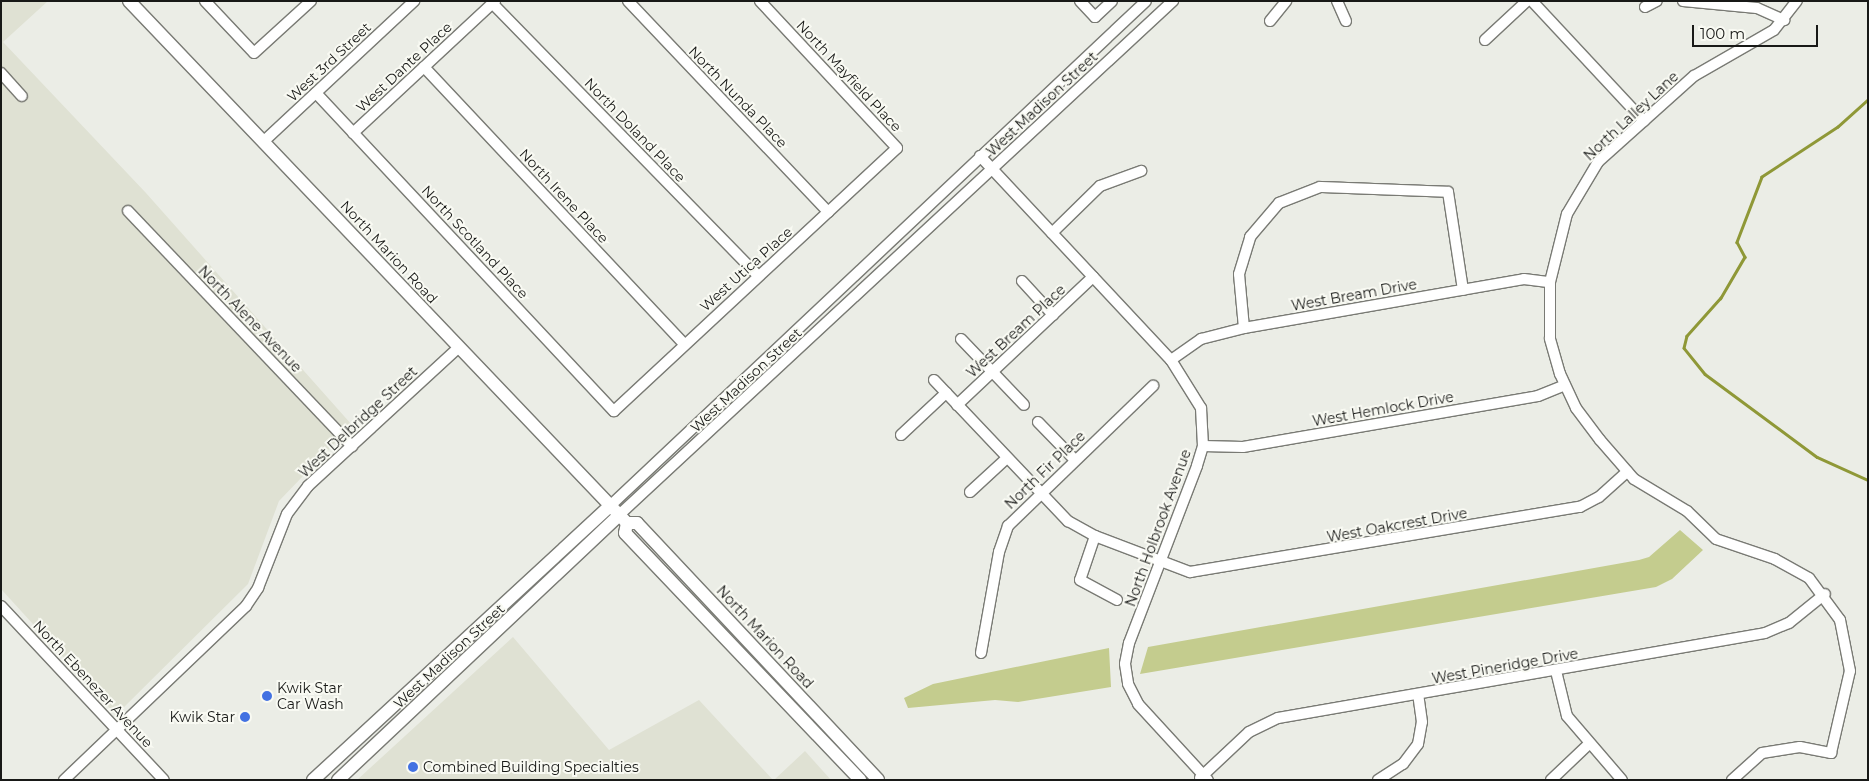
<!DOCTYPE html>
<html>
<head>
<meta charset="utf-8">
<style>
	body { margin:0 }
	#map { position:relative; width:1869px; height:781px; overflow:hidden; background:#ebede6; font-family:Montserrat,sans-serif }
	div>[style] { position:absolute }
	.built>* { inset:0; background:#dfe1d3 }
	.green>* { inset:0; background:#c4cc8e }
	.stream>* { height:2.5px; margin:-1.25px; padding:0 1.25px; transform-origin:1.25px; border-radius:1.25px; background:#8f9837 }
	.roads { filter:drop-shadow(1px 0 #797a74) drop-shadow(-1px 0 #797a74) drop-shadow(0 1px #797a74) drop-shadow(0 -1px #797a74) }
	.minor>* { height:10px; margin:-5px; padding:0 5px; transform-origin:5px; border-radius:5px; background:#fff }
	.major>* { height:12px; margin:-6px; padding:0 6px; transform-origin:6px; border-radius:6px; background:#fff }
	.dots>* { width:14px; height:14px; translate:-50% -50%; box-sizing:border-box; border:2px solid #f9faf3; border-radius:50% }
	span { translate:-50% -50%; white-space:nowrap; text-align:center; line-height:1.15; -webkit-text-stroke:4px #f9faf3; paint-order:stroke }
	.street-label { font-size:14px; color:#181917 }
	.poi-label { font-size:14px; color:#181917 }
	.left { translate:0 -50%; text-align:left }
	.right { translate:-100% -50%; text-align:right }
	.frame { position:absolute; inset:0; border:2px solid #181917; pointer-events:none }
	.scale { position:absolute; left:1692px; top:25px; width:126px; height:22px; box-sizing:border-box; border:2px solid #181917; border-top:0; padding-left:6px; font-size:15px; line-height:18px; white-space:nowrap; color:#181917; -webkit-text-stroke:4px #f9faf3; paint-order:stroke }
</style>
</head>
<body>
<div id="map">
	<div class="built">
		<i style="clip-path:polygon(1px 1px,48px 1px,3px 42px,146px 193px,352px 425px,279px 501px,248px 584px,116px 715px,1px 589px)"></i>
		<i style="clip-path:polygon(513px 637px,609px 750px,699px 700px,773px 780px,357px 780px)"></i>
		<i style="clip-path:polygon(805px 751px,831px 780px,774px 780px)"></i>
	</div>
	<div class="green">
		<i style="clip-path:polygon(1680px 530px,1703px 550px,1672px 579px,1656px 587px,1140px 674px,1148px 647px,1639px 560px,1649px 557px)"></i>
		<i style="clip-path:polygon(1109px 648px,1111px 687px,1018px 702px,995px 700px,908px 708px,904px 698px,933px 684px)"></i>
	</div>
	<div class="stream">
		<i style="left:1868px;top:100px;width:40px;rotate:138deg"></i>
		<i style="left:1838px;top:127px;width:91px;rotate:146.7deg"></i>
		<i style="left:1762px;top:177px;width:70px;rotate:111deg"></i>
		<i style="left:1737px;top:242px;width:17px;rotate:62deg"></i>
		<i style="left:1745px;top:257px;width:48px;rotate:120.3deg"></i>
		<i style="left:1721px;top:298px;width:51px;rotate:131.8deg"></i>
		<i style="left:1687px;top:336px;width:12px;rotate:104deg"></i>
		<i style="left:1684px;top:348px;width:33px;rotate:51deg"></i>
		<i style="left:1705px;top:374px;width:139px;rotate:36.5deg"></i>
		<i style="left:1817px;top:457px;width:56px;rotate:24.3deg"></i>
	</div>
	<div class="roads">
		<div class="minor">
			<i style="left:205px;top:1px;width:71px;rotate:46.7deg"></i>
			<i style="left:254px;top:53px;width:77px;rotate:-42.4deg"></i>
			<i style="left:628px;top:1px;width:291px;rotate:46.5deg"></i>
			<i style="left:1080px;top:1px;width:22px;rotate:47deg"></i>
			<i style="left:1095px;top:17px;width:23px;rotate:-43deg"></i>
			<i style="left:1337px;top:1px;width:22px;rotate:66deg"></i>
			<i style="left:1532px;top:1px;width:164px;rotate:47deg"></i>
			<i style="left:1683px;top:1px;width:74px;rotate:5.4deg"></i>
			<i style="left:1757px;top:8px;width:30px;rotate:24deg"></i>
			<i style="left:493px;top:4px;width:380px;rotate:45.7deg"></i>
			<i style="left:1645px;top:7px;width:13px;rotate:-27deg"></i>
			<i style="left:1270px;top:21px;width:26px;rotate:-51deg"></i>
			<i style="left:1485px;top:40px;width:57px;rotate:-42.9deg"></i>
			<i style="left:424px;top:67px;width:380px;rotate:46.8deg"></i>
			<i style="left:1px;top:73px;width:31px;rotate:48deg"></i>
			<i style="left:316px;top:93px;width:436px;rotate:46.9deg"></i>
			<i style="left:614px;top:411px;width:386px;rotate:-42.9deg"></i>
			<i style="left:897px;top:148px;width:201px;rotate:-133deg"></i>
			<i style="left:353px;top:133px;width:194px;rotate:-42.9deg"></i>
			<i style="left:263px;top:142px;width:207px;rotate:-43deg"></i>
			<i style="left:980px;top:156px;width:279px;rotate:46.9deg"></i>
			<i style="left:1171px;top:360px;width:57px;rotate:58deg"></i>
			<i style="left:1201px;top:408px;width:38px;rotate:87deg"></i>
			<i style="left:1203px;top:446px;width:21px;rotate:107deg"></i>
			<i style="left:1197px;top:466px;width:190px;rotate:111deg"></i>
			<i style="left:1129px;top:643px;width:21px;rotate:101deg"></i>
			<i style="left:1125px;top:664px;width:20px;rotate:81deg"></i>
			<i style="left:1128px;top:684px;width:22px;rotate:63deg"></i>
			<i style="left:1138px;top:704px;width:103px;rotate:47.4deg"></i>
			<i style="left:128px;top:211px;width:325px;rotate:46.4deg"></i>
			<i style="left:1052px;top:233px;width:67px;rotate:-44.4deg"></i>
			<i style="left:1100px;top:186px;width:44px;rotate:-20.1deg"></i>
			<i style="left:1022px;top:281px;width:46px;rotate:47.6deg"></i>
			<i style="left:1244px;top:328px;width:54px;rotate:-95.3deg"></i>
			<i style="left:1239px;top:274px;width:39px;rotate:-73deg"></i>
			<i style="left:1250px;top:237px;width:45px;rotate:-49.5deg"></i>
			<i style="left:1279px;top:203px;width:44px;rotate:-21.3deg"></i>
			<i style="left:1320px;top:187px;width:128px;rotate:2.2deg"></i>
			<i style="left:1448px;top:192px;width:99px;rotate:81.3deg"></i>
			<i style="left:961px;top:339px;width:91px;rotate:46.3deg"></i>
			<i style="left:1171px;top:360px;width:37px;rotate:-35deg"></i>
			<i style="left:1201px;top:339px;width:44px;rotate:-14.3deg"></i>
			<i style="left:1244px;top:328px;width:284px;rotate:-9.9deg"></i>
			<i style="left:1524px;top:279px;width:26px;rotate:7deg"></i>
			<i style="left:934px;top:380px;width:195px;rotate:46.5deg"></i>
			<i style="left:1068px;top:521px;width:31px;rotate:29deg"></i>
			<i style="left:1095px;top:536px;width:102px;rotate:20.8deg"></i>
			<i style="left:1190px;top:572px;width:395px;rotate:-9.5deg"></i>
			<i style="left:1580px;top:507px;width:21px;rotate:-28deg"></i>
			<i style="left:1599px;top:497px;width:38px;rotate:-42deg"></i>
			<i style="left:957px;top:405px;width:187px;rotate:-43.3deg"></i>
			<i style="left:1038px;top:422px;width:53px;rotate:45.8deg"></i>
			<i style="left:901px;top:435px;width:62px;rotate:-43deg"></i>
			<i style="left:1203px;top:446px;width:40px;rotate:1.4deg"></i>
			<i style="left:1243px;top:447px;width:299px;rotate:-9.8deg"></i>
			<i style="left:1538px;top:396px;width:29px;rotate:-22deg"></i>
			<i style="left:970px;top:492px;width:50px;rotate:-42.6deg"></i>
			<i style="left:610px;top:506px;width:736px;rotate:-43.29deg"></i>
			<i style="left:619px;top:515px;width:756px;rotate:-42.86deg"></i>
			<i style="left:1095px;top:536px;width:46px;rotate:108.8deg"></i>
			<i style="left:1080px;top:580px;width:42px;rotate:28.4deg"></i>
			<i style="left:1px;top:606px;width:238px;rotate:46.9deg"></i>
			<i style="left:981px;top:653px;width:103px;rotate:-79.9deg"></i>
			<i style="left:999px;top:552px;width:28px;rotate:-71deg"></i>
			<i style="left:1008px;top:526px;width:202px;rotate:-44deg"></i>
			<i style="left:1556px;top:671px;width:46px;rotate:76.3deg"></i>
			<i style="left:1567px;top:716px;width:84px;rotate:49.3deg"></i>
			<i style="left:1200px;top:778px;width:67px;rotate:-43.2deg"></i>
			<i style="left:1249px;top:732px;width:32px;rotate:-26deg"></i>
			<i style="left:1278px;top:718px;width:494px;rotate:-9.9deg"></i>
			<i style="left:1765px;top:633px;width:26px;rotate:-23deg"></i>
			<i style="left:1789px;top:623px;width:46px;rotate:-38.9deg"></i>
			<i style="left:64px;top:780px;width:252px;rotate:-43.7deg"></i>
			<i style="left:246px;top:606px;width:22px;rotate:-56deg"></i>
			<i style="left:258px;top:588px;width:79px;rotate:-68.6deg"></i>
			<i style="left:287px;top:514px;width:35px;rotate:-53deg"></i>
			<i style="left:308px;top:486px;width:204px;rotate:-42.6deg"></i>
			<i style="left:1378px;top:780px;width:30px;rotate:-33deg"></i>
			<i style="left:1403px;top:764px;width:25px;rotate:-53deg"></i>
			<i style="left:1418px;top:744px;width:22px;rotate:-80deg"></i>
			<i style="left:1422px;top:722px;width:27px;rotate:-98deg"></i>
			<i style="left:1551px;top:780px;width:52px;rotate:-43.5deg"></i>
			<i style="left:1732px;top:780px;width:40px;rotate:-42deg"></i>
			<i style="left:1762px;top:753px;width:38px;rotate:-9deg"></i>
			<i style="left:1800px;top:747px;width:32px;rotate:11deg"></i>
			<i style="left:1831px;top:753px;width:84px;rotate:-77deg"></i>
			<i style="left:1850px;top:671px;width:52px;rotate:-101.1deg"></i>
			<i style="left:1840px;top:620px;width:52px;rotate:-126.4deg"></i>
			<i style="left:1809px;top:578px;width:39px;rotate:-151deg"></i>
			<i style="left:1775px;top:559px;width:62px;rotate:-161.3deg"></i>
			<i style="left:1716px;top:539px;width:40px;rotate:-136deg"></i>
			<i style="left:1687px;top:511px;width:62px;rotate:-148.9deg"></i>
			<i style="left:1634px;top:479px;width:52px;rotate:-131.1deg"></i>
			<i style="left:1600px;top:440px;width:40px;rotate:-127deg"></i>
			<i style="left:1576px;top:408px;width:38px;rotate:-115deg"></i>
			<i style="left:1560px;top:374px;width:37px;rotate:-106deg"></i>
			<i style="left:1550px;top:338px;width:56px;rotate:-90deg"></i>
			<i style="left:1550px;top:282px;width:70px;rotate:-76deg"></i>
			<i style="left:1567px;top:214px;width:61px;rotate:-59.2deg"></i>
			<i style="left:1598px;top:162px;width:129px;rotate:-41.9deg"></i>
			<i style="left:1694px;top:76px;width:92px;rotate:-29.9deg"></i>
			<i style="left:1774px;top:30px;width:37px;rotate:-52deg"></i>
		</div>
		<div class="major">
			<i style="left:129px;top:1px;width:721px;rotate:46.35deg"></i>
			<i style="left:627px;top:523px;width:10px"></i>
			<i style="left:637px;top:523px;width:352px;rotate:46.8deg"></i>
			<i style="left:627px;top:523px;width:10px;rotate:101deg"></i>
			<i style="left:625px;top:533px;width:341px;rotate:46.4deg"></i>
			<i style="left:313px;top:780px;width:404px;rotate:-42.7deg"></i>
			<i style="left:338px;top:780px;width:386px;rotate:-43.3deg"></i>
		</div>
	</div>
	<div class="dots">
		<i style="left:267px;top:696px;background:#4271e2"></i>
		<i style="left:245px;top:717px;background:#4271e2"></i>
		<i style="left:413px;top:767px;background:#4271e2"></i>
	</div>
	<div class="street-label">
		<span style="left:329px;top:62px;rotate:-43deg">West 3rd Street</span>
		<span style="left:404px;top:67px;rotate:-43deg">West Dante Place</span>
		<span style="left:849px;top:76px;rotate:47deg">North Mayfield Place</span>
		<span style="left:738px;top:97px;rotate:46deg">North Nunda Place</span>
		<span style="left:1042px;top:104px;rotate:-43deg">West Madison Street</span>
		<span style="left:1631px;top:116px;rotate:-43deg">North Lalley Lane</span>
		<span style="left:635px;top:130px;rotate:46deg">North Doland Place</span>
		<span style="left:564px;top:196px;rotate:47deg">North Irene Place</span>
		<span style="left:475px;top:242px;rotate:47deg">North Scotland Place</span>
		<span style="left:389px;top:252px;rotate:47deg">North Marion Road</span>
		<span style="left:746px;top:269px;rotate:-42deg">West Utica Place</span>
		<span style="left:1354px;top:295px;rotate:-10deg">West Bream Drive</span>
		<span style="left:250px;top:319px;rotate:46deg">North Alene Avenue</span>
		<span style="left:1016px;top:331px;rotate:-43deg">West Bream Place</span>
		<span style="left:746px;top:380px;rotate:-43deg">West Madison Street</span>
		<span style="left:1383px;top:409px;rotate:-10deg">West Hemlock Drive</span>
		<span style="left:358px;top:422px;rotate:-43deg">West Delbridge Street</span>
		<span style="left:1045px;top:470px;rotate:-44deg">North Fir Place</span>
		<span style="left:1397px;top:525px;rotate:-10deg">West Oakcrest Drive</span>
		<span style="left:1158px;top:528px;rotate:-70deg">North Holbrook Avenue</span>
		<span style="left:765px;top:637px;rotate:47deg">North Marion Road</span>
		<span style="left:449px;top:656px;rotate:-43deg">West Madison Street</span>
		<span style="left:1505px;top:666px;rotate:-10deg">West Pineridge Drive</span>
		<span style="left:93px;top:684px;rotate:47deg">North Ebenezer Avenue</span>
	</div>
	<div class="poi-label">
		<span class="left" style="left:277px;top:696px">Kwik Star<br>Car Wash</span>
		<span class="right" style="left:235px;top:717px">Kwik Star</span>
		<span class="left" style="left:423px;top:767px">Combined Building Specialties</span>
	</div>
	<div class="frame"></div>
	<div class="scale">100 m</div>
</div>
</body>
</html>
